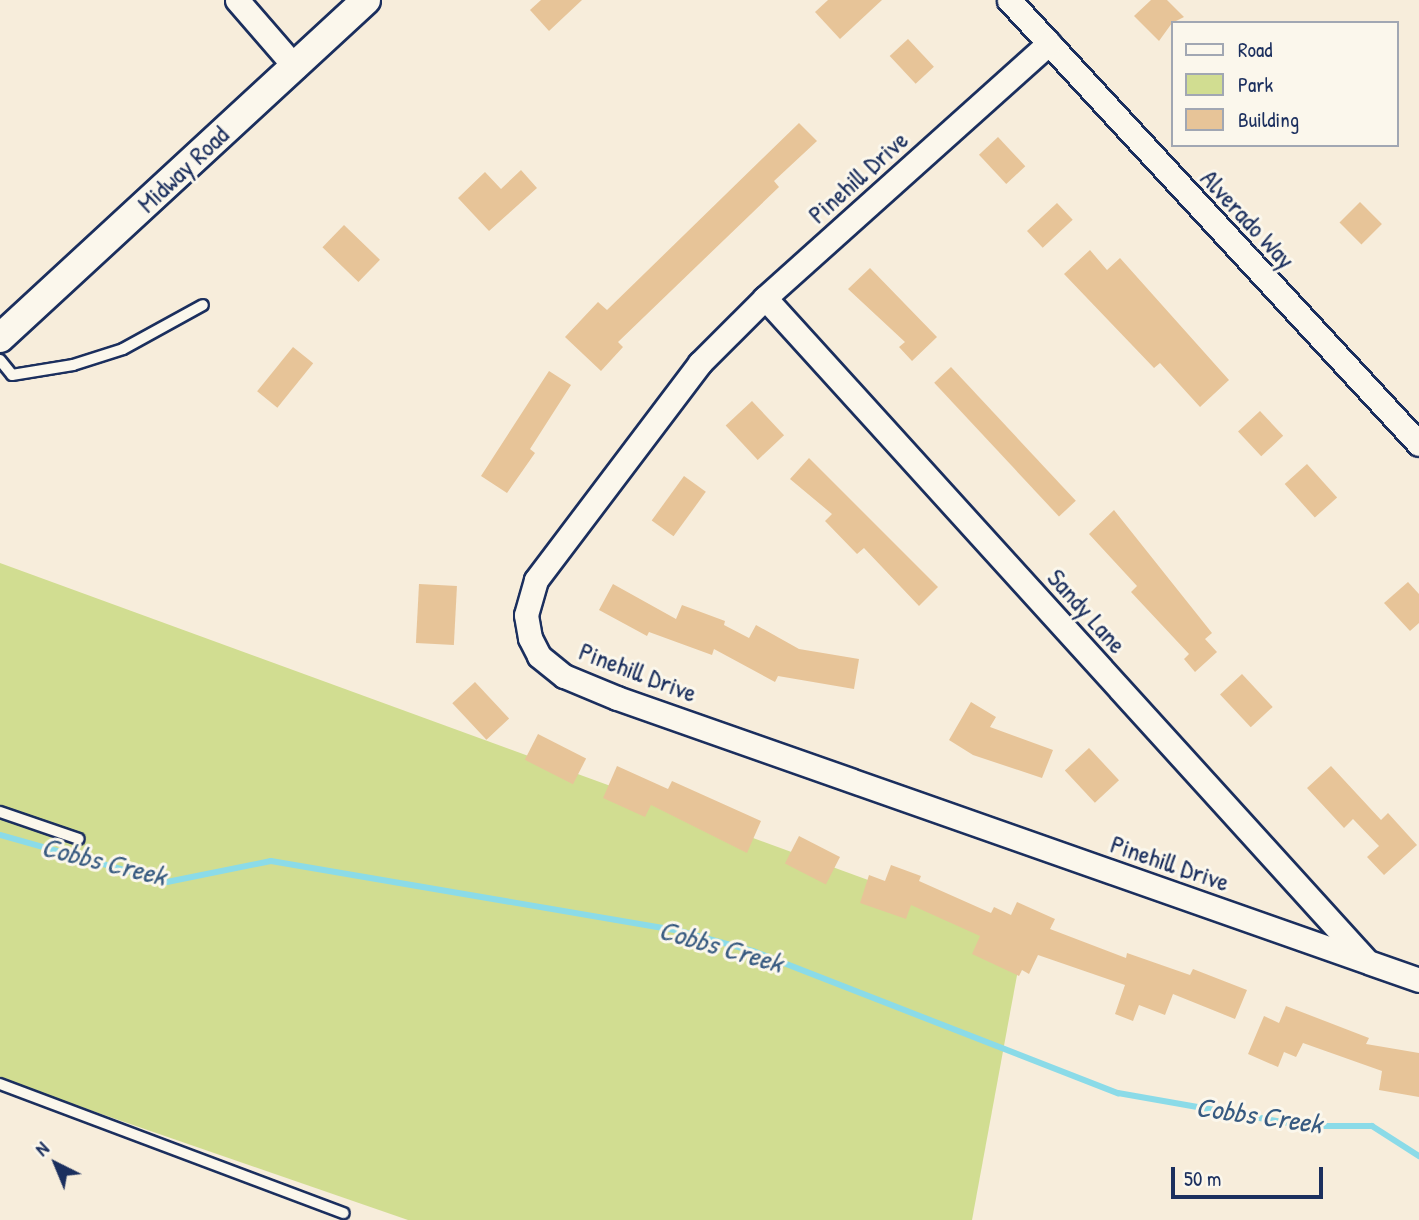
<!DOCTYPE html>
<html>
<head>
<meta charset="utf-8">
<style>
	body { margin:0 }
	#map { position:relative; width:1419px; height:1220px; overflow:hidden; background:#f7eddb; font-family:"Patrick Hand",sans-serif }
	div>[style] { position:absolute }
	.green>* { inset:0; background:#d1dd91 }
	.stream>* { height:6px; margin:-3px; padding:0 3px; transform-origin:3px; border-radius:3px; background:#8bdbe8 }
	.building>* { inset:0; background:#e7c498; transform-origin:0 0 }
	.roads { filter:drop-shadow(2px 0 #1b2f5e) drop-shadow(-2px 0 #1b2f5e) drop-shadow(0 2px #1b2f5e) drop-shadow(0 -2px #1b2f5e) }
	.service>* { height:10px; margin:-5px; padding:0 5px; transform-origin:5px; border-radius:5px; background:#fbf7ec }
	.minor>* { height:23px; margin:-11.5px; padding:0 11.5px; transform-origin:11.5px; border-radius:11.5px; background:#fbf7ec }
	.tertiary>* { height:28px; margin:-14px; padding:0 14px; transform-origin:14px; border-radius:14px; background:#fbf7ec }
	span { translate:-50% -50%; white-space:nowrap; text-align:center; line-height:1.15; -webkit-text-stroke:6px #fbf7ec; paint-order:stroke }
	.street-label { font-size:26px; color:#1b2f5e }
	.water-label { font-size:28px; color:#375a80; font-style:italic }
	.legend { position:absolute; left:1171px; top:21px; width:228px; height:126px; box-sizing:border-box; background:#fbf7ec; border:2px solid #a1a7b3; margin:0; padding:9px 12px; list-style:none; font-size:21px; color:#1b2f5e }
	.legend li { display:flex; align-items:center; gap:14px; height:35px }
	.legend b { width:35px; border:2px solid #a1a7b3 }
	.north { position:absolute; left:21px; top:1129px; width:70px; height:70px; -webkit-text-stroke:5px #fbf7ec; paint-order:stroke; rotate:317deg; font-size:19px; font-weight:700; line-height:28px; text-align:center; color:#1b2f5e }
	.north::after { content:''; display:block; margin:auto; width:24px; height:32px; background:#1b2f5e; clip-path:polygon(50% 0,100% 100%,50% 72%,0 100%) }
	.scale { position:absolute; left:1171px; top:1167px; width:152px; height:32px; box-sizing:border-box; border:4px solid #1b2f5e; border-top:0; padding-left:9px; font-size:21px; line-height:24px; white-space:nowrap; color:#1b2f5e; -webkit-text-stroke:5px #fbf7ec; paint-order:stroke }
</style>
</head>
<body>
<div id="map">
	<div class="green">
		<i style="clip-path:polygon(0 563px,1024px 937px,972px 1220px,408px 1220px,0 1079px)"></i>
	</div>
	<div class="stream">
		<i style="left:0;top:835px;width:173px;rotate:15.7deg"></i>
		<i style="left:167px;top:882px;width:106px;rotate:-11.4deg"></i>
		<i style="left:271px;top:861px;width:411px;rotate:9.7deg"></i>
		<i style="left:676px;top:930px;width:80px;rotate:15.3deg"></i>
		<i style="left:753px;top:951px;width:392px;rotate:21.3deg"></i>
		<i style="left:1118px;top:1093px;width:190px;rotate:10deg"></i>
		<i style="left:1305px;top:1126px;width:67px"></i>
		<i style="left:1372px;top:1126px;width:56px;rotate:32.6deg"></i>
	</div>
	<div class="building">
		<i style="clip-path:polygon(541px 0,582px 0,549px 31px,530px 10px)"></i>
		<i style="clip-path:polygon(828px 0,882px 0,840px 39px,815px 12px)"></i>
		<i style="clip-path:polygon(1151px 0,1167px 0,1184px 17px,1172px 23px,1159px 41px,1134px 16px)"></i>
		<i style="left:908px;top:39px;width:38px;height:25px;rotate:47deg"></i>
		<i style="clip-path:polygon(799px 123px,817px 141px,774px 181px,779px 187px,618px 342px,623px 347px,601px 371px,565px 337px,598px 302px,607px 310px)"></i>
		<i style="left:998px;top:137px;width:40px;height:26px;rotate:47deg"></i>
		<i style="clip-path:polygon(521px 170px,537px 188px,489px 231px,458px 198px,485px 172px,501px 189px)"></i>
		<i style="left:1360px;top:202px;width:31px;height:29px;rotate:45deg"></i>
		<i style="left:1057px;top:203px;width:23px;height:41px;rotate:47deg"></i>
		<i style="left:344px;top:225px;width:50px;height:31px;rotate:44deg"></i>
		<i style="clip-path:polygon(1090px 250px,1107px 270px,1120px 258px,1229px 380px,1200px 407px,1160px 363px,1154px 368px,1064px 274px)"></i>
		<i style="clip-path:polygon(870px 268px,937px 337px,912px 361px,899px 347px,905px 342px,848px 289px)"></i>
		<i style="left:293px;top:347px;width:26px;height:57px;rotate:39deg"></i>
		<i style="left:951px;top:367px;width:183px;height:23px;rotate:47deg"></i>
		<i style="clip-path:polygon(549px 371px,571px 385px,530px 449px,535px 453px,507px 493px,481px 476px)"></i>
		<i style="left:752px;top:401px;width:47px;height:36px;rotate:47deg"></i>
		<i style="left:1260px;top:411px;width:34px;height:30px;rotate:47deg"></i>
		<i style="clip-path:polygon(809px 458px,938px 587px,919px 606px,864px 548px,857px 554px,825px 521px,832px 514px,790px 479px)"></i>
		<i style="left:1307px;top:464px;width:45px;height:30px;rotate:48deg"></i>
		<i style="left:684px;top:476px;width:27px;height:55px;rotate:36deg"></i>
		<i style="clip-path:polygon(1114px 510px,1212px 633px,1205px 639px,1217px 652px,1195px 672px,1184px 659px,1189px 654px,1131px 592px,1137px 586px,1089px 534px)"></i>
		<i style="clip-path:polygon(1408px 582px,1419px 594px,1419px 623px,1410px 631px,1384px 603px)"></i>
		<i style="left:419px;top:584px;width:38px;height:59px;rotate:3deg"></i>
		<i style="clip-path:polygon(613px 584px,676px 619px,682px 605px,725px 621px,724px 625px,749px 638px,756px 625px,799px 649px,859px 659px,854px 689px,778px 676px,775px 682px,714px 649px,712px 655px,649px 632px,647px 636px,599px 610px)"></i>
		<i style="left:1242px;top:674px;width:45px;height:30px;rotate:47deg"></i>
		<i style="left:475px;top:682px;width:50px;height:31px;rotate:47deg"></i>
		<i style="clip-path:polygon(971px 702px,996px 717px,990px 727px,1053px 750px,1042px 778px,973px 755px,949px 740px)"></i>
		<i style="left:538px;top:734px;width:54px;height:29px;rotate:27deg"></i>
		<i style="left:1089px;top:748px;width:44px;height:33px;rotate:47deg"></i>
		<i style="clip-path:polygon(617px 766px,668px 789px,672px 781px,761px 821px,747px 853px,651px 805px,645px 817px,603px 798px)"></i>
		<i style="clip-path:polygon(1331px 766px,1381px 820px,1388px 813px,1417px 845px,1384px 875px,1367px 857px,1379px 846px,1353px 819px,1344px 828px,1307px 788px)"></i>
		<i style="left:799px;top:836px;width:46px;height:31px;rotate:27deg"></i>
		<i style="clip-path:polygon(891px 865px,921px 876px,919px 881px,991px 913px,994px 907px,1011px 915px,1017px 902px,1055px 919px,1050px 929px,1126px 958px,1127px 953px,1190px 975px,1193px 969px,1247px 990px,1235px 1019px,1173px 994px,1165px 1015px,1139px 1005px,1133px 1021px,1115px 1014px,1125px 985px,1038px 955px,1029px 974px,1022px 970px,1019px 976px,972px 954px,980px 936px,911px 905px,906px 919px,860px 903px,869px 875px,885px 881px)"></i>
		<i style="clip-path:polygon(1286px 1006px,1369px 1038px,1366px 1044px,1419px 1053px,1419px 1097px,1379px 1090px,1382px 1071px,1303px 1043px,1296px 1057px,1284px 1052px,1278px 1067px,1248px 1054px,1264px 1016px,1279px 1023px)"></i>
	</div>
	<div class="roads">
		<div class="service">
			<i style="left:0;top:360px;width:19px;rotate:51deg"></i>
			<i style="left:12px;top:375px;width:62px;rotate:-9.3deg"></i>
			<i style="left:73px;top:365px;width:52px;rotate:-17.7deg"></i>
			<i style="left:123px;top:349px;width:91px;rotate:-28.8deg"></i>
			<i style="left:0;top:812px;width:83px;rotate:18.9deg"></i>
			<i style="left:0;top:1084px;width:367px;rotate:20.6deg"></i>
		</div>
		<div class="minor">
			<i style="left:237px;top:0;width:89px;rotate:49.1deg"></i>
			<i style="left:1009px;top:0;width:604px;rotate:47.28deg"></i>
			<i style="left:1049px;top:43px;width:382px;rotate:138.1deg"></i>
			<i style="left:765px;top:298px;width:92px;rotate:135deg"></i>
			<i style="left:700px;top:363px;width:272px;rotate:127.1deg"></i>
			<i style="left:536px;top:580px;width:36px;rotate:106deg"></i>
			<i style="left:526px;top:615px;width:23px;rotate:80deg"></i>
			<i style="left:530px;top:638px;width:20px;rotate:63deg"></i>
			<i style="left:539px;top:656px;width:32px;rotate:39deg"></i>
			<i style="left:564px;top:676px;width:57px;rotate:22.5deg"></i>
			<i style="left:617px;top:698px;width:850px;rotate:19.37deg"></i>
			<i style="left:765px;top:298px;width:893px;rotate:47.77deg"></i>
		</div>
		<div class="tertiary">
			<i style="left:0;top:338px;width:498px;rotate:-42.7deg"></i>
		</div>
	</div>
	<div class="street-label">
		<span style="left:183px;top:169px;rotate:-43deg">Midway Road</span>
		<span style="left:858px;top:177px;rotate:-42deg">Pinehill Drive</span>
		<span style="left:1248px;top:219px;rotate:47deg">Alverado Way</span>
		<span style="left:1087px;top:611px;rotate:48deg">Sandy Lane</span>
		<span style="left:638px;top:672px;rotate:21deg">Pinehill Drive</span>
		<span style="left:1170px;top:863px;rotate:19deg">Pinehill Drive</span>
	</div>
	<div class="water-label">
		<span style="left:104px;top:861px;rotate:14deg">Cobbs Creek</span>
		<span style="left:721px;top:946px;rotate:16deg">Cobbs Creek</span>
		<span style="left:1259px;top:1115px;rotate:8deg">Cobbs Creek</span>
	</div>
	<ul class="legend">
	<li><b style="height:9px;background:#fbf7ec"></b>Road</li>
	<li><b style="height:19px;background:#d1dd91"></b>Park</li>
	<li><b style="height:19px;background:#e7c498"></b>Building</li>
	</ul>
	<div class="north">N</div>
	<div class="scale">50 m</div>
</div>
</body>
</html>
